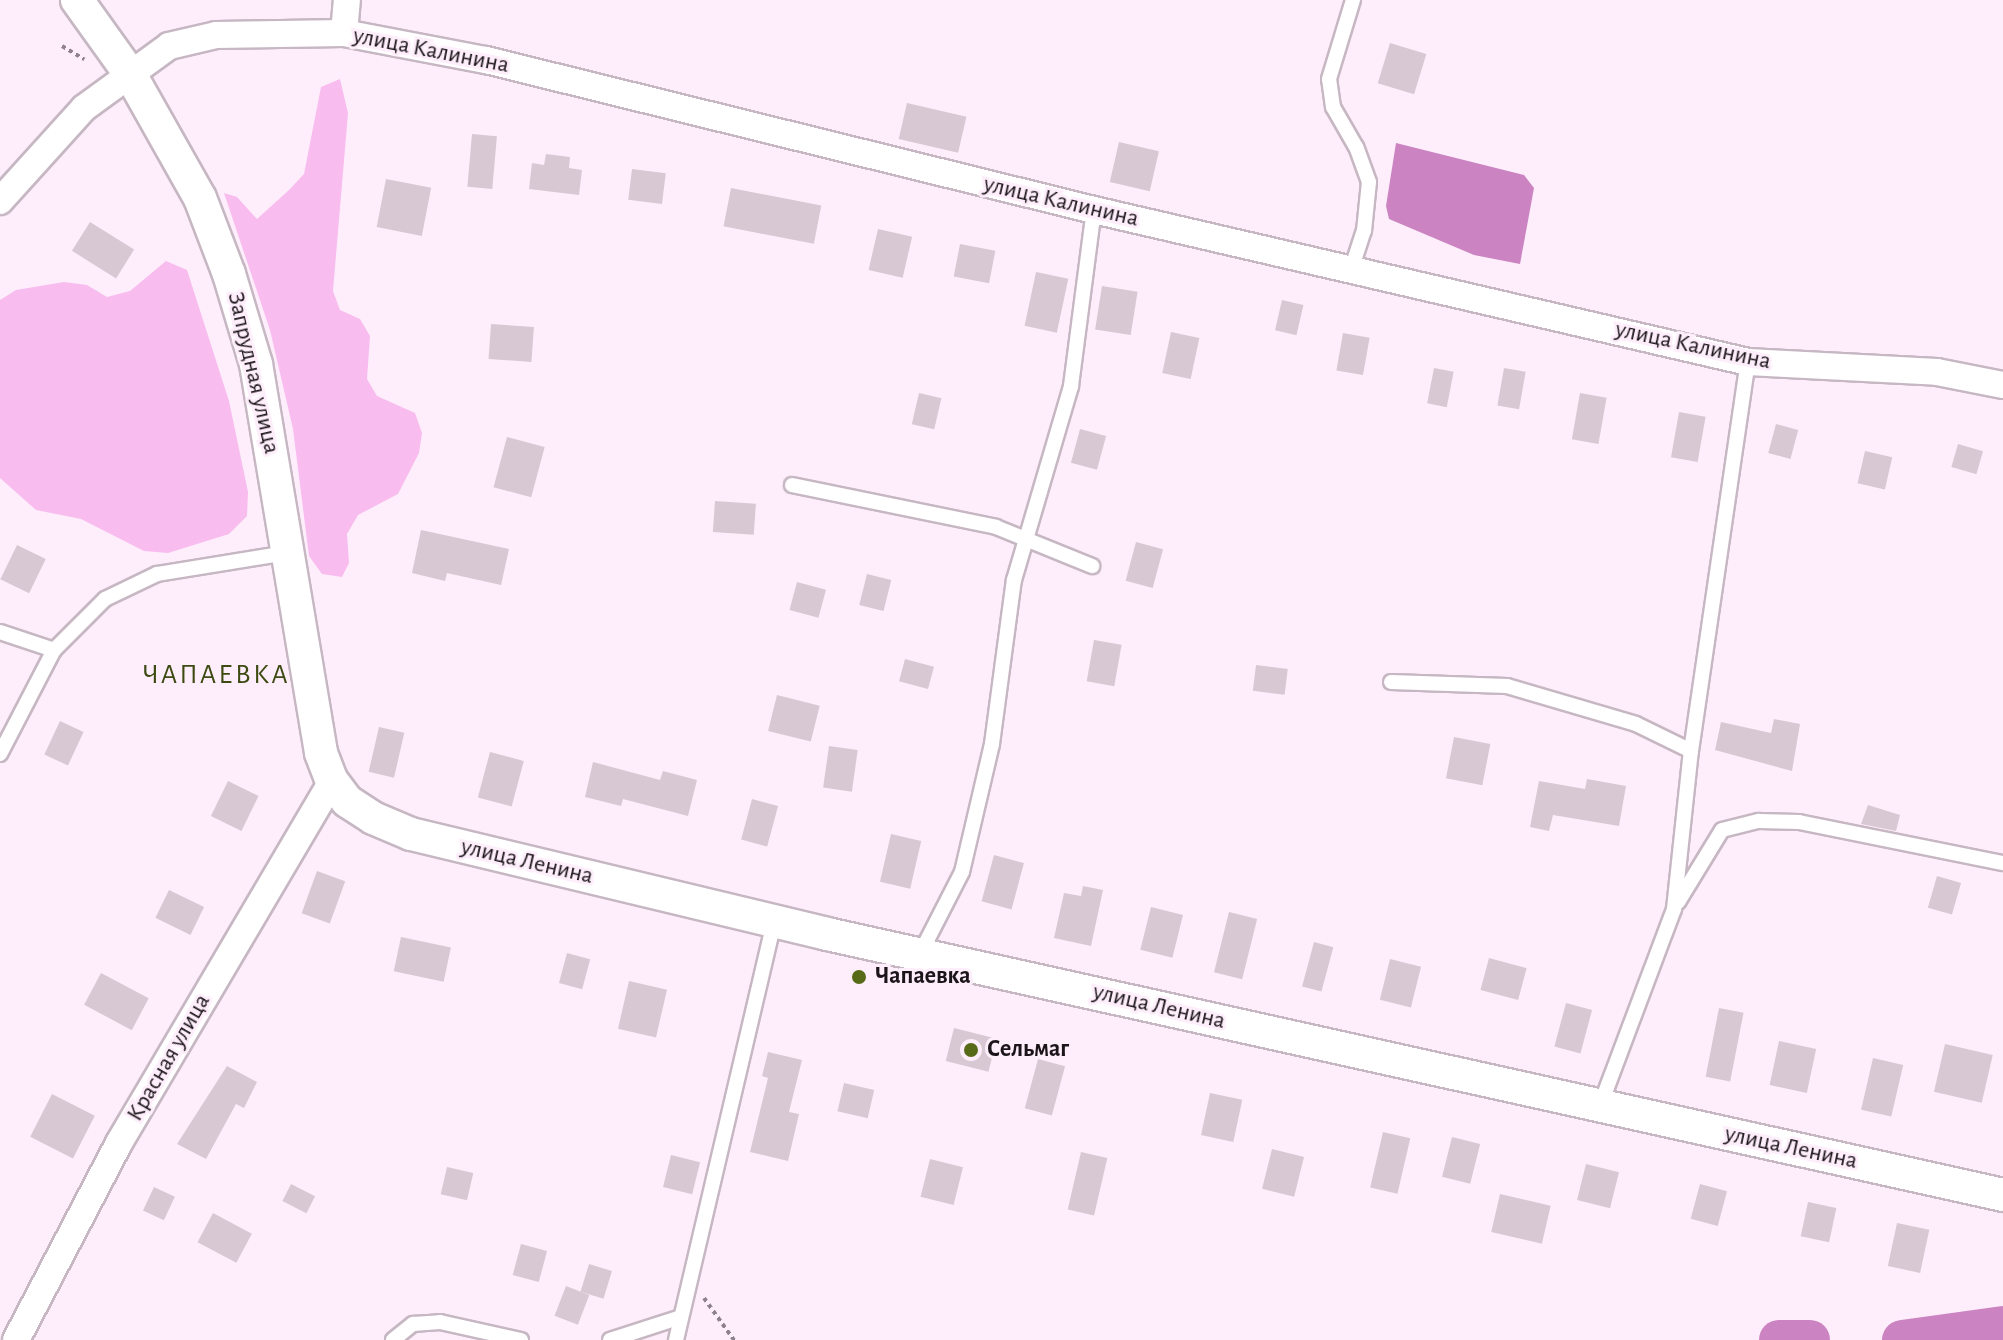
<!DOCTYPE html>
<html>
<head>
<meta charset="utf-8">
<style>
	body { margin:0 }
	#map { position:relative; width:2003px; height:1340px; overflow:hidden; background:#feeefb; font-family:"Alegreya Sans",sans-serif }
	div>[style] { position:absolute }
	.green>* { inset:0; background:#f8bcef }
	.water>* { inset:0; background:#cb83c1 }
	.river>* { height:40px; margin:-20px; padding:0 20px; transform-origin:20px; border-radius:20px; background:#cb83c1 }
	.building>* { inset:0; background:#d7c8d4; transform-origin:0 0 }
	.path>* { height:4px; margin-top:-2px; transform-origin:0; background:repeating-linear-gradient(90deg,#8e838c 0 4px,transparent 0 8px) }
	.roads { filter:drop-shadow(2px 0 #c6b7c3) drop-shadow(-2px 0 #c6b7c3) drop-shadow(0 2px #c6b7c3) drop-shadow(0 -2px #c6b7c3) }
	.service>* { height:14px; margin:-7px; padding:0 7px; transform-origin:7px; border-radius:7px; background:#fff }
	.minor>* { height:26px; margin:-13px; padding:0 13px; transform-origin:13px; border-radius:13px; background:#fff }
	.tertiary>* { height:32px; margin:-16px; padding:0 16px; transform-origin:16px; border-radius:16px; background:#fff }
	.dots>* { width:22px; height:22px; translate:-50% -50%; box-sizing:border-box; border:4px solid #feeefb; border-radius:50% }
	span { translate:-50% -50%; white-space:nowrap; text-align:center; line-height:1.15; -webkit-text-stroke:6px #feeefb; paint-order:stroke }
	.street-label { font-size:24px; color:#1b151a }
	.poi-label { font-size:24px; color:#1b151a; font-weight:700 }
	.left { translate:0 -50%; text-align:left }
	.quarter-label { font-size:28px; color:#3d4b13; letter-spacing:2px }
</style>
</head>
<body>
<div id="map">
	<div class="green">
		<i style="clip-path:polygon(340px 79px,348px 113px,333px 291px,340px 310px,360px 319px,370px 336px,367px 379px,377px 396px,415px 413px,422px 433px,419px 453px,398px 494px,358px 515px,347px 534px,349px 563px,342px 577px,322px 574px,309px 556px,293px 429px,270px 330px,224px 193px,237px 197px,257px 219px,289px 190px,304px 174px,321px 87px)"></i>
		<i style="clip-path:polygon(166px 261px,187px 270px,229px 401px,248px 492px,247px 516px,229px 534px,168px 553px,144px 551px,81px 519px,36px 510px,0 478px,0 300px,16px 290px,64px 282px,87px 285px,107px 297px,130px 291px)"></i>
	</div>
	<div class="water">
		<i style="clip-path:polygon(1396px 143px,1524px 175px,1534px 188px,1520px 264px,1474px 255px,1389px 219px,1386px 206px)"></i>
	</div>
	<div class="river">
		<i style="left:1779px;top:1340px;width:31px"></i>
		<i style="left:1902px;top:1340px;width:102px;rotate:-7.9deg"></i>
	</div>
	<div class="building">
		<i style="left:1390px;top:43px;width:38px;height:42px;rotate:17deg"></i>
		<i style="left:907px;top:103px;width:61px;height:37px;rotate:13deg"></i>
		<i style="left:472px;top:134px;width:25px;height:53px;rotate:5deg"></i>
		<i style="left:1119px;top:142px;width:41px;height:41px;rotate:13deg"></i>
		<i style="clip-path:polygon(546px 154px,570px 157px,569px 168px,582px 170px,579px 195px,529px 189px,532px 163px,544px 165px)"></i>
		<i style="left:632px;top:169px;width:34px;height:31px;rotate:7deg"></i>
		<i style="left:386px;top:179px;width:46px;height:49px;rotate:11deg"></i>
		<i style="left:731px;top:188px;width:92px;height:39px;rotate:11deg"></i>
		<i style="left:90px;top:222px;width:52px;height:34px;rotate:32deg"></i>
		<i style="left:878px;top:229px;width:35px;height:42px;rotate:13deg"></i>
		<i style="left:960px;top:244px;width:36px;height:33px;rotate:11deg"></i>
		<i style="left:1036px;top:272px;width:33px;height:55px;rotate:12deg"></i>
		<i style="left:1102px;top:286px;width:36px;height:44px;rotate:9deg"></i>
		<i style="left:1282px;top:300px;width:22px;height:31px;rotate:13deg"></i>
		<i style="left:491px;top:324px;width:43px;height:35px;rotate:4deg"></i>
		<i style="left:1171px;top:332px;width:29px;height:42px;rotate:12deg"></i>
		<i style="left:1343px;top:333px;width:27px;height:38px;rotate:10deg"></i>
		<i style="left:1434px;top:368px;width:20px;height:36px;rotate:11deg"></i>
		<i style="left:1504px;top:368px;width:22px;height:38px;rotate:10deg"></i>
		<i style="left:919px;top:393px;width:23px;height:32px;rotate:13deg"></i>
		<i style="left:1580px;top:393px;width:27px;height:47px;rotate:10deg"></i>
		<i style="left:1679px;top:412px;width:27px;height:46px;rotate:10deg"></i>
		<i style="left:1776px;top:424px;width:23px;height:30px;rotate:15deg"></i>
		<i style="left:1080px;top:429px;width:27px;height:35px;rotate:15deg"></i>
		<i style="left:507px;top:437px;width:39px;height:52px;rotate:15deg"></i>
		<i style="left:1958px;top:444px;width:26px;height:24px;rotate:16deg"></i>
		<i style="left:1865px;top:451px;width:28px;height:33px;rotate:13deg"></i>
		<i style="left:715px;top:501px;width:41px;height:31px;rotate:4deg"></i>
		<i style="clip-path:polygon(421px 530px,509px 549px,501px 585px,447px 573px,445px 581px,412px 573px)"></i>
		<i style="left:1136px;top:542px;width:28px;height:40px;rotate:15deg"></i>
		<i style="left:17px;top:545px;width:32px;height:38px;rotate:26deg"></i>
		<i style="left:867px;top:574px;width:25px;height:32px;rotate:14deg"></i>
		<i style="left:797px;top:582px;width:30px;height:29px;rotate:15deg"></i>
		<i style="left:1094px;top:640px;width:28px;height:42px;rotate:10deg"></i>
		<i style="left:905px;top:659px;width:30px;height:23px;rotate:15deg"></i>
		<i style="left:1256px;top:665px;width:32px;height:26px;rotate:7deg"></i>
		<i style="left:777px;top:695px;width:44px;height:37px;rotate:14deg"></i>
		<i style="clip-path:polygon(1774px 719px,1800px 724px,1792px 771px,1715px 750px,1721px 722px,1771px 733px)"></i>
		<i style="left:60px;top:721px;width:26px;height:37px;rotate:25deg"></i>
		<i style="left:379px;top:727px;width:26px;height:46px;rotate:13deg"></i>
		<i style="left:1454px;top:737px;width:37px;height:42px;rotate:11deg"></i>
		<i style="left:829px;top:746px;width:29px;height:42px;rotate:8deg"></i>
		<i style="left:490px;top:752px;width:35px;height:47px;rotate:15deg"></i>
		<i style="clip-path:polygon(593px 762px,660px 780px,663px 771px,697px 780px,688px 816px,623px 799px,621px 806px,585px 797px)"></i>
		<i style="clip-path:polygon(1587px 779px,1626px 786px,1619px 826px,1553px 815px,1549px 831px,1530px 827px,1539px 781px,1585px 789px)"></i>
		<i style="left:228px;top:781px;width:34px;height:39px;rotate:26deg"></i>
		<i style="left:752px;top:799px;width:27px;height:42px;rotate:15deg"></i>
		<i style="clip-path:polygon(1868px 805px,1900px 815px,1896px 831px,1861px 824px)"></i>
		<i style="left:891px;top:834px;width:31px;height:49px;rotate:13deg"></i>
		<i style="left:994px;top:855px;width:31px;height:48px;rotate:15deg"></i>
		<i style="left:317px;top:871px;width:30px;height:45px;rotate:20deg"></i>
		<i style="left:1937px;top:876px;width:25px;height:33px;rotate:16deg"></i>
		<i style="clip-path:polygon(1083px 886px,1103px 890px,1091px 946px,1054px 938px,1064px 893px,1081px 896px)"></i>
		<i style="left:169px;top:890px;width:39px;height:31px;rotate:26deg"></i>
		<i style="left:1151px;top:907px;width:33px;height:44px;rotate:14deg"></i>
		<i style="left:1229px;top:912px;width:29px;height:62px;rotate:14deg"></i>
		<i style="left:401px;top:937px;width:51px;height:35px;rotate:12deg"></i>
		<i style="left:1314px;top:942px;width:20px;height:46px;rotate:15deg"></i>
		<i style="left:567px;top:953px;width:24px;height:31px;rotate:15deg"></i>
		<i style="left:1489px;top:958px;width:39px;height:33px;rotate:15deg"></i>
		<i style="left:1390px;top:959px;width:32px;height:42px;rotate:14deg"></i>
		<i style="left:101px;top:973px;width:54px;height:36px;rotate:28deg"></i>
		<i style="left:629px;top:981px;width:39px;height:49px;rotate:13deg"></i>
		<i style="left:1566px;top:1003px;width:27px;height:45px;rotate:15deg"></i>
		<i style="left:1719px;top:1008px;width:25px;height:70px;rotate:11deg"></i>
		<i style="left:954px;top:1028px;width:44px;height:34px;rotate:14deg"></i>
		<i style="left:1779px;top:1041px;width:38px;height:45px;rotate:12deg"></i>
		<i style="left:1945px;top:1044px;width:49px;height:49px;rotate:13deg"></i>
		<i style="clip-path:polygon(768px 1052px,802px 1060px,789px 1112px,799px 1114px,788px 1161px,750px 1152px,768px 1078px,762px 1076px)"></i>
		<i style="left:1873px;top:1058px;width:31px;height:53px;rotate:13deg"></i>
		<i style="left:1038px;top:1059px;width:28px;height:51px;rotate:15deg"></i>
		<i style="clip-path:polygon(227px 1066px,257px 1082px,244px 1108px,236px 1104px,206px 1159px,177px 1144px)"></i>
		<i style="left:844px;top:1083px;width:31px;height:29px;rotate:13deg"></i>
		<i style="left:1210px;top:1093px;width:33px;height:43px;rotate:12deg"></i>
		<i style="left:52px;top:1094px;width:48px;height:48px;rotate:27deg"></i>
		<i style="left:1383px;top:1132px;width:28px;height:57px;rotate:13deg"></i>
		<i style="left:1452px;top:1137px;width:29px;height:41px;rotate:14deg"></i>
		<i style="left:1272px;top:1149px;width:33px;height:41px;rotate:14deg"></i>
		<i style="left:1081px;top:1152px;width:27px;height:59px;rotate:13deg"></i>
		<i style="left:671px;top:1155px;width:30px;height:33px;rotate:14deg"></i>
		<i style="left:930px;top:1159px;width:34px;height:39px;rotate:14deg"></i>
		<i style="left:1586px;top:1164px;width:34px;height:37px;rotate:14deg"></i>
		<i style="left:447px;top:1167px;width:27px;height:28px;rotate:13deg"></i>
		<i style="left:291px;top:1184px;width:27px;height:19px;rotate:27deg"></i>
		<i style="left:1700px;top:1184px;width:28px;height:36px;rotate:15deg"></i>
		<i style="left:154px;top:1187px;width:23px;height:26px;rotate:25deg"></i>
		<i style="left:1500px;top:1194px;width:52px;height:39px;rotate:13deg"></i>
		<i style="left:1808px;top:1202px;width:29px;height:35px;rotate:12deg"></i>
		<i style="left:213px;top:1213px;width:44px;height:33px;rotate:28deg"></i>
		<i style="left:1897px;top:1223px;width:33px;height:44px;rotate:12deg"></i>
		<i style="left:521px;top:1244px;width:27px;height:32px;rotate:15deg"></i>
		<i style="left:589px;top:1264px;width:24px;height:29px;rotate:17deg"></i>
		<i style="left:566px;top:1286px;width:25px;height:32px;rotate:21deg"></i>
	</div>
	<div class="path">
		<i style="left:62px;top:46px;width:26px;rotate:31deg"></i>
		<i style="left:704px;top:1298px;width:52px;rotate:54.5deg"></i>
	</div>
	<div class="roads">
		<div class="service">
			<i style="left:1352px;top:267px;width:38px;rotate:-72deg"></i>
			<i style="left:1364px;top:231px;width:49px;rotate:-84.2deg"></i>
			<i style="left:1369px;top:182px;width:37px;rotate:-110deg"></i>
			<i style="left:1356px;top:147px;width:46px;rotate:-119.9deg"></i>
			<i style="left:1333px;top:107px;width:28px;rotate:-98deg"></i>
			<i style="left:1329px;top:79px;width:83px;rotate:-73.1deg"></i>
			<i style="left:792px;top:485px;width:208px;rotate:11.6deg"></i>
			<i style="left:996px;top:527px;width:104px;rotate:22.1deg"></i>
			<i style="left:0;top:632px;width:57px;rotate:18.4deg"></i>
			<i style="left:54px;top:650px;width:72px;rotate:-45deg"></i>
			<i style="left:105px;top:599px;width:58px;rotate:-25.7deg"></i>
			<i style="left:157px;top:574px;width:132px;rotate:-9.2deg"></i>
			<i style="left:1391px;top:682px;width:116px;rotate:2deg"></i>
			<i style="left:1507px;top:686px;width:134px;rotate:16.4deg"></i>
			<i style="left:1636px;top:724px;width:61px;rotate:26.1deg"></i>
			<i style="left:0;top:754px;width:117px;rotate:-62.6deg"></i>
			<i style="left:1678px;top:902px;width:84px;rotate:-58.6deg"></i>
			<i style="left:1722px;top:830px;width:38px;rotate:-14deg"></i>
			<i style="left:1759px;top:821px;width:40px;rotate:1.4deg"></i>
			<i style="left:1799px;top:822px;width:208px;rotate:11.4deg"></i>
			<i style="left:920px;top:954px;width:92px;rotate:-62.9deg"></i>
			<i style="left:962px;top:872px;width:131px;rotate:-76.8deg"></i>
			<i style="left:992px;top:744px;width:165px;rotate:-82.4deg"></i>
			<i style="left:1014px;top:580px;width:202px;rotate:-73.6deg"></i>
			<i style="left:1071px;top:386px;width:177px;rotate:-82.6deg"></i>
			<i style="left:1600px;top:1106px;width:210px;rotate:-69.4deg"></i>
			<i style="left:1674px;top:909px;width:159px;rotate:-83.9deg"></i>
			<i style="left:1691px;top:751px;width:393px;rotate:-81.7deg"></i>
			<i style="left:393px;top:1340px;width:26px;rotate:-39deg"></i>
			<i style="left:413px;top:1324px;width:27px;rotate:-4deg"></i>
			<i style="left:440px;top:1322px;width:83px;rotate:12.5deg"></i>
			<i style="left:610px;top:1340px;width:71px;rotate:-17.9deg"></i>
			<i style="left:676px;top:1340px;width:430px;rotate:-76.8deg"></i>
		</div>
		<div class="minor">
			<i style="left:344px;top:33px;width:33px;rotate:-85deg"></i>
			<i style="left:0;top:201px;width:125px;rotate:-47.9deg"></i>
			<i style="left:84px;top:108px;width:105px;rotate:-36.1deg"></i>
			<i style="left:169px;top:46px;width:48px;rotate:-13.2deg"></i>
			<i style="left:216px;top:35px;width:128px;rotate:-0.9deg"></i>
			<i style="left:344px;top:33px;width:145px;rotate:10.8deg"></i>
			<i style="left:486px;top:60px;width:626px;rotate:13.86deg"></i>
			<i style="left:1094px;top:210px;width:671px;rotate:13.08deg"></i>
			<i style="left:1748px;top:362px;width:189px;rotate:3deg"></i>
			<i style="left:1937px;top:372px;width:67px;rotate:11.1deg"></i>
			<i style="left:16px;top:1340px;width:222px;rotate:-62.4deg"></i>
			<i style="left:119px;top:1143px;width:420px;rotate:-59.5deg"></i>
		</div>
		<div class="tertiary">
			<i style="left:77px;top:0;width:91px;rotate:54.4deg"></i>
			<i style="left:130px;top:74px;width:142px;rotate:60.6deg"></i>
			<i style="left:200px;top:198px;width:81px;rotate:69.1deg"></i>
			<i style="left:229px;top:274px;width:94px;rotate:73.3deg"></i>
			<i style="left:256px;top:364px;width:394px;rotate:80.5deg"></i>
			<i style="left:321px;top:753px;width:30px;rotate:69deg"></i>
			<i style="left:332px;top:781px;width:25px;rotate:53deg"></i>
			<i style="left:347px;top:801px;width:31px;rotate:33deg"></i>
			<i style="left:373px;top:818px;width:41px;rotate:22.8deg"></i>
			<i style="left:411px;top:834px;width:428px;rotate:13.5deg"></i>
			<i style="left:827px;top:934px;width:1205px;rotate:12.51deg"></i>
		</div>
	</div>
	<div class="dots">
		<i style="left:859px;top:977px;background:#576a17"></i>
		<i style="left:971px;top:1050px;background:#576a17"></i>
	</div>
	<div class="street-label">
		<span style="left:431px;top:51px;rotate:11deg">улица Калинина</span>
		<span style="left:1061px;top:202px;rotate:13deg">улица Калинина</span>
		<span style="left:1693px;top:346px;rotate:12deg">улица Калинина</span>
		<span style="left:253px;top:373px;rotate:77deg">Запрудная улица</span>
		<span style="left:527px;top:862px;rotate:13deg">улица Ленина</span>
		<span style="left:1159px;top:1007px;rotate:13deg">улица Ленина</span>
		<span style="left:169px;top:1058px;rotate:-60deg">Красная улица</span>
		<span style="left:1791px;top:1148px;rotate:12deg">улица Ленина</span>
	</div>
	<div class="poi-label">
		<span class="left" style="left:875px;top:977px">Чапаевка</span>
		<span class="left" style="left:987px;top:1050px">Сельмаг</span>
	</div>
	<div class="quarter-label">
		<span style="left:216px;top:675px">ЧАПАЕВКА</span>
	</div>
</div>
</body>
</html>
